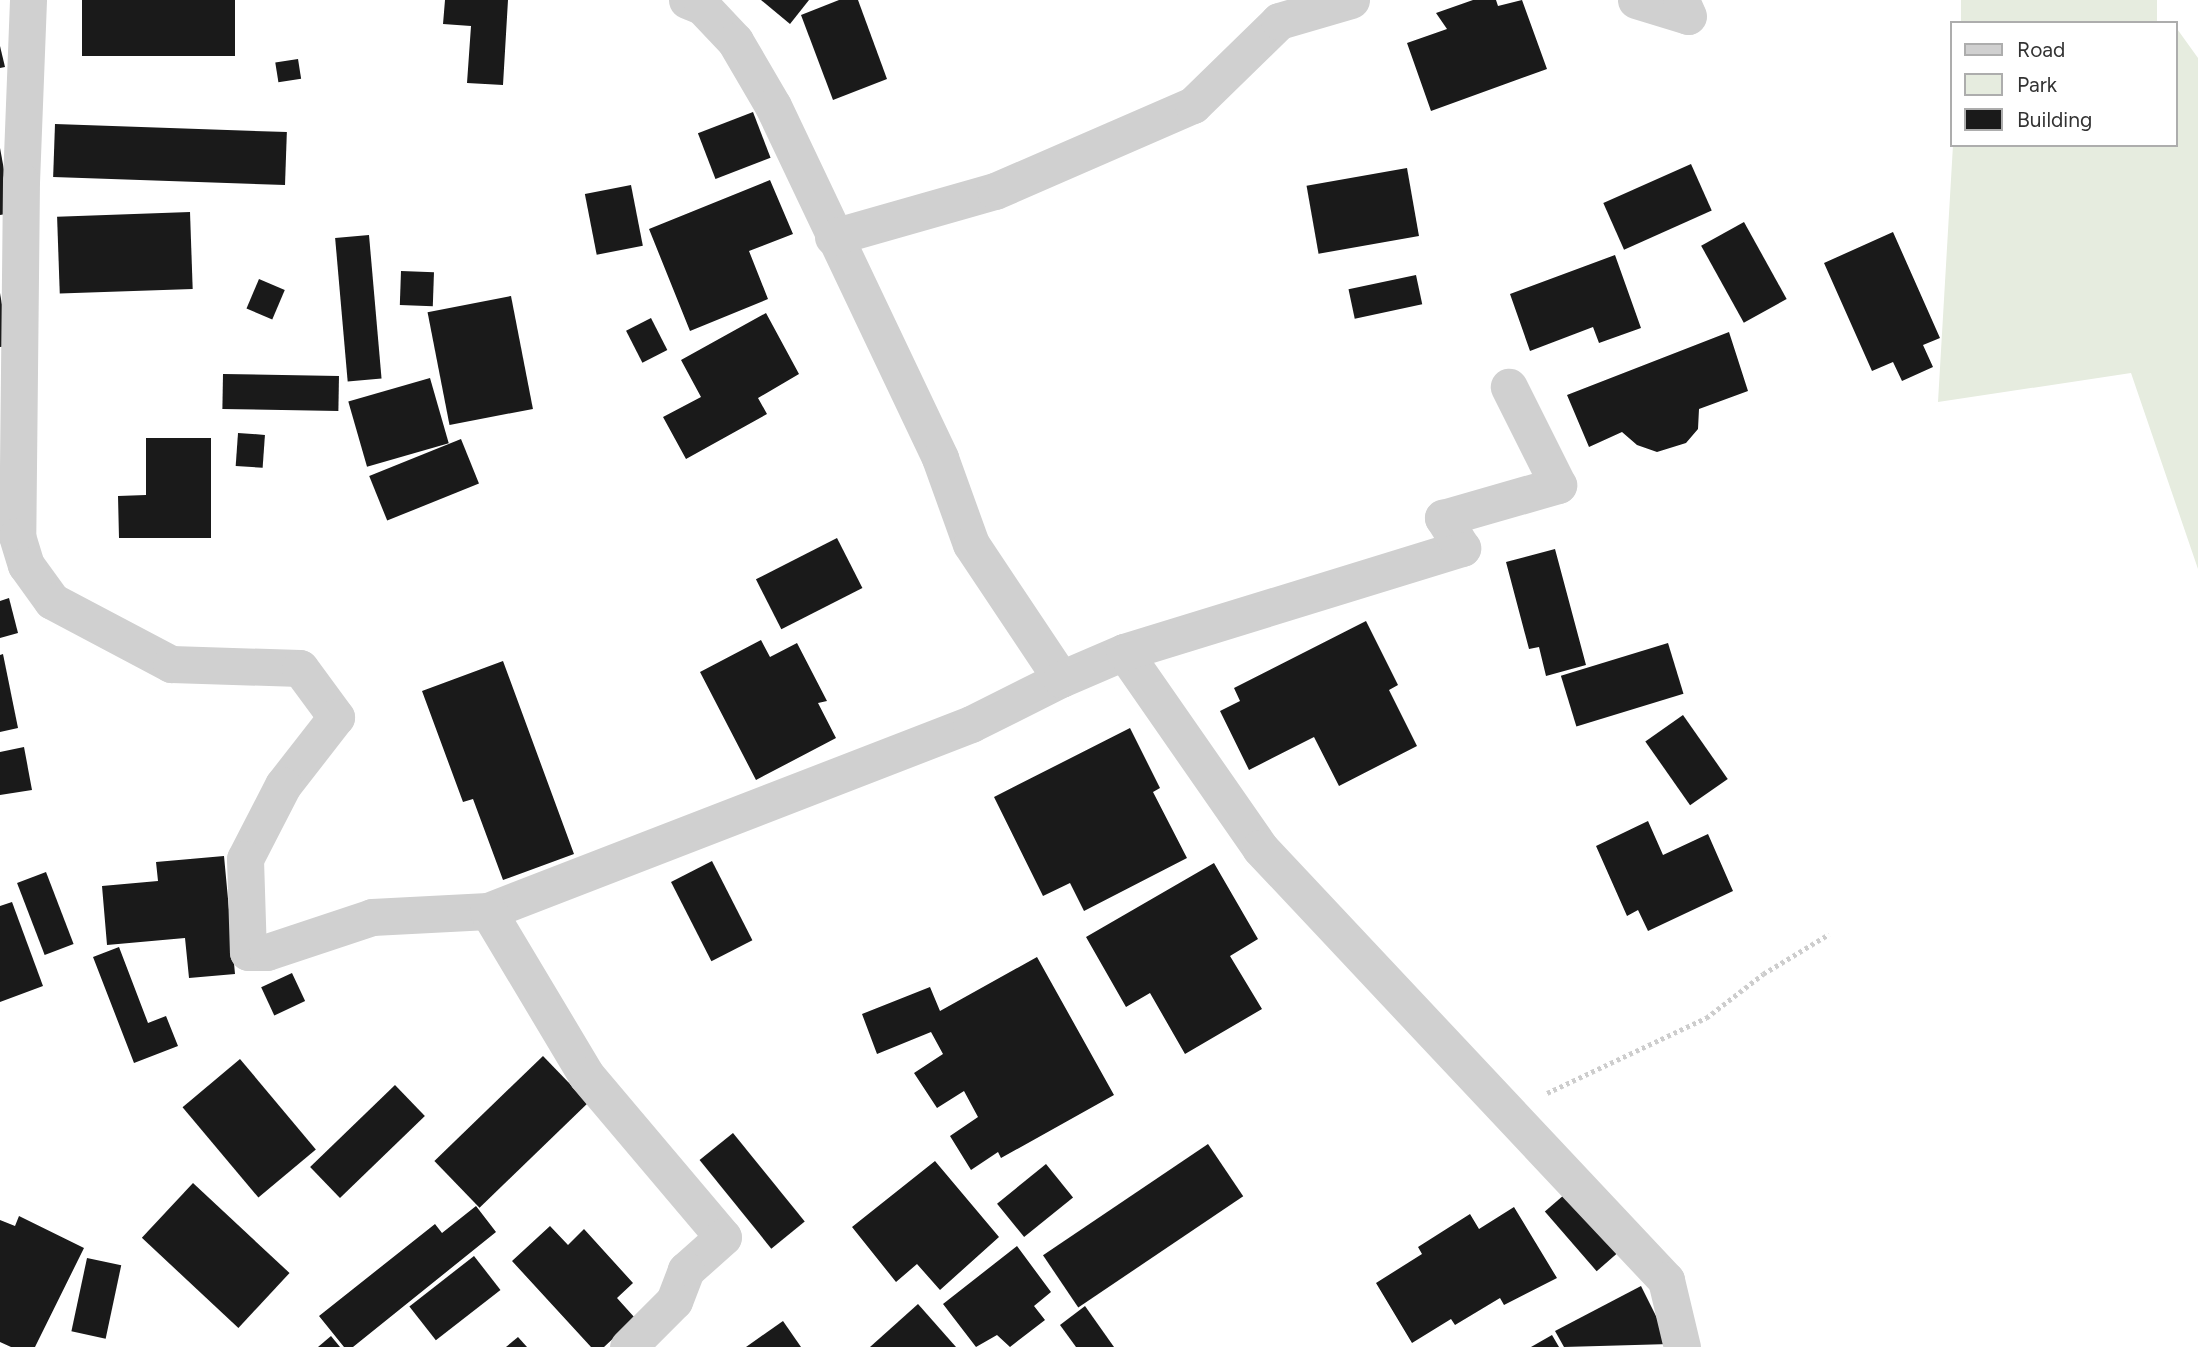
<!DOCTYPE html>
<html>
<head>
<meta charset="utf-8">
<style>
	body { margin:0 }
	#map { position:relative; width:2198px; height:1347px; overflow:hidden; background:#fff; font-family:Figtree,sans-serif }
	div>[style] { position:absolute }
	.green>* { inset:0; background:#e6ecdf; transform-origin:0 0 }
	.building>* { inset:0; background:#1a1a1a; transform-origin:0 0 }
	.path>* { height:4.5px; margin-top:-2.25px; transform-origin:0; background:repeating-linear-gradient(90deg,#cdcdcd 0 3.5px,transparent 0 7px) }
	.minor>* { height:37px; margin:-18.5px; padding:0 18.5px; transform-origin:18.5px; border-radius:18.5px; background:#d0d0d0 }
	span { translate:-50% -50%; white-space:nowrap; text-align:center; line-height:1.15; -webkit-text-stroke:7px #fff; paint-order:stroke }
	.legend { position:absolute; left:1950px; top:21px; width:228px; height:126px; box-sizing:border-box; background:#fff; border:2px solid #adadad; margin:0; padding:9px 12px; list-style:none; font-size:21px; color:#333 }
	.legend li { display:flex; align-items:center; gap:14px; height:35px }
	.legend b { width:35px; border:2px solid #adadad }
</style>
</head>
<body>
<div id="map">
	<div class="green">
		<i style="left:1961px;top:0;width:196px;height:23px"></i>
		<i style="clip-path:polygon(2175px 26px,2198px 58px,2198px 569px,2131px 373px,1938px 402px,1953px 145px,2175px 145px)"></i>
	</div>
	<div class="building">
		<i style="left:82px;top:0;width:153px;height:56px"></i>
		<i style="clip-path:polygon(445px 0,508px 0,503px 85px,467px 83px,471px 26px,443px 24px)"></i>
		<i style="clip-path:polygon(761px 0,809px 0,790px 24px)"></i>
		<i style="clip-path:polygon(839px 0,858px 0,887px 79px,833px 100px,801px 15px)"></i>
		<i style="clip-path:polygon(1473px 0,1496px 0,1498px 6px,1522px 0,1547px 69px,1431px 111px,1407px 43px,1447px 29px,1436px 13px)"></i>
		<i style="clip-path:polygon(0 46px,5px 67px,0 68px)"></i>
		<i style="left:298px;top:59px;width:20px;height:23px;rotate:81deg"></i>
		<i style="left:753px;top:112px;width:49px;height:59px;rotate:69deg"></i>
		<i style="left:55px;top:124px;width:232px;height:53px;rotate:2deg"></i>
		<i style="clip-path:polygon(0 148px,12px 213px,0 215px)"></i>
		<i style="left:1691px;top:164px;width:51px;height:96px;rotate:66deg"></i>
		<i style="left:1407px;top:168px;width:69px;height:102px;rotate:80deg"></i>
		<i style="clip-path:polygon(770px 180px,793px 234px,749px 251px,768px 299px,690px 331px,649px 229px)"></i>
		<i style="left:631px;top:185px;width:62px;height:47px;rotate:79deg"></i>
		<i style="left:190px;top:212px;width:77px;height:133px;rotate:88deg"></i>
		<i style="left:1744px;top:222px;width:88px;height:49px;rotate:61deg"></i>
		<i style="clip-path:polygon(1893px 232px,1940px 338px,1923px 345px,1933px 367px,1902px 381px,1893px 362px,1872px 371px,1824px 263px)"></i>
		<i style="left:369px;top:235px;width:144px;height:34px;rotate:85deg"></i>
		<i style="clip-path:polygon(1615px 255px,1641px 328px,1599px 343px,1593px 327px,1530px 351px,1510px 294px)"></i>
		<i style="left:401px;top:271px;width:33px;height:34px;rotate:2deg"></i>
		<i style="left:1416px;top:275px;width:30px;height:69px;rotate:78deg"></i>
		<i style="left:259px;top:279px;width:28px;height:32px;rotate:23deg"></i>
		<i style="clip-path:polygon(0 293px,9px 346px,0 347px)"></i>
		<i style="left:511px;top:296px;width:115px;height:85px;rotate:79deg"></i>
		<i style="clip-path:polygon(766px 313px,799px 374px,758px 398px,767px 414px,686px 459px,663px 417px,701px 397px,681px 360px)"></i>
		<i style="left:651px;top:318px;width:36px;height:28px;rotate:63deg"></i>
		<i style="clip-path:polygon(1729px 332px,1748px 391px,1699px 409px,1698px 429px,1686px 443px,1657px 452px,1637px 445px,1622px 432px,1589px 447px,1567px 395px)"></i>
		<i style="left:223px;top:374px;width:116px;height:35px;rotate:1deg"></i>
		<i style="left:430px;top:378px;width:68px;height:85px;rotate:74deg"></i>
		<i style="left:238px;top:433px;width:27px;height:33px;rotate:4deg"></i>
		<i style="clip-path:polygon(146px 438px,211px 438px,211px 538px,119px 538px,118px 496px,146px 495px)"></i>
		<i style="left:461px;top:439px;width:48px;height:99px;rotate:68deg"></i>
		<i style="left:837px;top:538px;width:56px;height:91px;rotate:63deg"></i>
		<i style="clip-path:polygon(1555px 549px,1586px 665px,1546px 676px,1539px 647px,1529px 649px,1506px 562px)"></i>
		<i style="clip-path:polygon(9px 598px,18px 633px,0 638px,0 601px)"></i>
		<i style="clip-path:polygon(1366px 621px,1398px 685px,1389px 690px,1417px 746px,1339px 786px,1314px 737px,1249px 770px,1220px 711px,1240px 701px,1234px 688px)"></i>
		<i style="clip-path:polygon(761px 640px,770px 657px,797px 643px,827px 701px,818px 703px,836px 738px,756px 780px,700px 672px)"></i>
		<i style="left:1668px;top:643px;width:53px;height:112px;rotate:73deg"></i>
		<i style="clip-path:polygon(3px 654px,18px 728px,0 732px,0 655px)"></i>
		<i style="clip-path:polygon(503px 661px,574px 854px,503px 880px,473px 799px,463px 802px,422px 691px)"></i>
		<i style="left:1683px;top:715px;width:78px;height:46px;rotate:55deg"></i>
		<i style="clip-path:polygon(1130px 728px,1160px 788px,1153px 792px,1187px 858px,1084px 911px,1070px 883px,1043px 896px,994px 797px)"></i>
		<i style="clip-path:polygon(24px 747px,32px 790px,0 795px,0 752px)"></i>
		<i style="clip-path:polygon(1648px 821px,1663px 855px,1708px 834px,1733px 891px,1648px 931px,1638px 910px,1627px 916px,1596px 846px)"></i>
		<i style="clip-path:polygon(224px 856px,235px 974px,189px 978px,185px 938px,107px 945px,102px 886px,158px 881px,156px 862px)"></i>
		<i style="left:712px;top:861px;width:89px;height:46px;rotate:63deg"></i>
		<i style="clip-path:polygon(1214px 863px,1258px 939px,1230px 956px,1262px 1009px,1185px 1054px,1150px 993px,1126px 1007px,1086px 937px)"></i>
		<i style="left:46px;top:872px;width:77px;height:31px;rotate:69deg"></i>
		<i style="clip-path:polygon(12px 902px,43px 986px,0 1002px,0 906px)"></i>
		<i style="clip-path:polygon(119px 947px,148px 1023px,166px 1016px,178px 1046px,134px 1063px,93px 957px)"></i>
		<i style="clip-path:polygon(1037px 957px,1114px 1095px,1001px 1158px,998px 1152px,971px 1170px,950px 1136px,978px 1117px,964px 1091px,937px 1108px,914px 1073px,943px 1054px,931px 1032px,877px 1054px,862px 1014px,930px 987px,940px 1011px)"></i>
		<i style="left:292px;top:973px;width:31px;height:34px;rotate:65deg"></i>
		<i style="left:543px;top:1056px;width:65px;height:151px;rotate:46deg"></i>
		<i style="left:240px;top:1059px;width:118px;height:75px;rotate:50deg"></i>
		<i style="left:395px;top:1085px;width:43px;height:118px;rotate:46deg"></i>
		<i style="left:733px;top:1133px;width:114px;height:43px;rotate:51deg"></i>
		<i style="left:1208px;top:1144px;width:63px;height:199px;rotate:56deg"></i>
		<i style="clip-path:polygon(935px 1161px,999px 1237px,940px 1290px,917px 1264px,896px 1282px,852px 1227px)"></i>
		<i style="left:1046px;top:1164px;width:43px;height:63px;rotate:51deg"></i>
		<i style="left:193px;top:1183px;width:132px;height:75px;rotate:43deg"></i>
		<i style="left:1572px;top:1188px;width:79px;height:36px;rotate:49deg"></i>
		<i style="clip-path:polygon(476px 1206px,496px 1232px,353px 1347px,344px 1347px,319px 1316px,435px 1224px,442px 1233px)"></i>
		<i style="clip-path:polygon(1514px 1207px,1557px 1278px,1504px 1305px,1500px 1298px,1455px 1325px,1451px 1319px,1412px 1343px,1376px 1283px,1422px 1254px,1418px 1247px,1470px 1214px,1479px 1229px)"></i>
		<i style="clip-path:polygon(19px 1216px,84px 1248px,35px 1347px,11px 1347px,0 1342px,0 1220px,15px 1226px)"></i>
		<i style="clip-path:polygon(550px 1226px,568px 1245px,584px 1229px,633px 1283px,617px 1298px,635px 1318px,604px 1347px,591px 1347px,512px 1261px)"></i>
		<i style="clip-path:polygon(1017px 1246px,1051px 1292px,1034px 1306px,1045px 1320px,1010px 1347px,997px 1335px,976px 1347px,943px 1304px)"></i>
		<i style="left:474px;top:1256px;width:43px;height:82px;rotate:52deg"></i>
		<i style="left:87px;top:1258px;width:35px;height:75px;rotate:12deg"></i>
		<i style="clip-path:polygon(1641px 1286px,1670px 1344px,1564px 1347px,1555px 1331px)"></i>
		<i style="clip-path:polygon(918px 1304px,956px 1347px,870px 1347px)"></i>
		<i style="clip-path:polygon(1085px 1306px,1114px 1347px,1076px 1347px,1060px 1325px)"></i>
		<i style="clip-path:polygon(783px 1321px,801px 1347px,746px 1347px)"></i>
		<i style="clip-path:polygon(1552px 1335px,1559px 1347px,1531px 1347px)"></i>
		<i style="clip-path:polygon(331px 1336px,340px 1347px,318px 1347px)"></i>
		<i style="clip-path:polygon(518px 1337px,527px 1347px,506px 1347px)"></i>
	</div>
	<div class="path">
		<i style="left:1547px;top:1093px;width:176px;rotate:-25.3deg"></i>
		<i style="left:1706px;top:1018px;width:72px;rotate:-37.7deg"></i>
		<i style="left:1763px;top:974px;width:77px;rotate:-31.2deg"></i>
	</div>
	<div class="minor">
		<i style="left:28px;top:0;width:181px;rotate:92.2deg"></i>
		<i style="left:21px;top:181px;width:355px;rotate:90.6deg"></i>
		<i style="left:17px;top:536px;width:30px;rotate:73deg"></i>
		<i style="left:26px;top:565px;width:44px;rotate:54.2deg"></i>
		<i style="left:52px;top:601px;width:135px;rotate:27.9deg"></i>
		<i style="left:171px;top:664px;width:129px;rotate:1.8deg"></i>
		<i style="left:300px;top:668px;width:61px;rotate:53.7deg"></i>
		<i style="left:336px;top:717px;width:86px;rotate:127.9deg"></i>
		<i style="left:283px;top:785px;width:83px;rotate:117.2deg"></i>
		<i style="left:245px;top:859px;width:93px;rotate:88.2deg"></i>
		<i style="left:248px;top:952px;width:19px"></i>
		<i style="left:267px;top:952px;width:111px;rotate:-18.4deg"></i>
		<i style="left:372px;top:917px;width:116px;rotate:-3deg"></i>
		<i style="left:488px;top:911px;width:518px;rotate:-21.16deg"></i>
		<i style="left:971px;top:724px;width:101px;rotate:-26.6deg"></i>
		<i style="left:687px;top:0;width:16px;rotate:22deg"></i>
		<i style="left:702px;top:6px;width:48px;rotate:46.7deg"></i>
		<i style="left:735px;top:41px;width:75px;rotate:59.7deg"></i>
		<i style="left:773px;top:106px;width:390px;rotate:64.6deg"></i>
		<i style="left:940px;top:458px;width:91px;rotate:70.2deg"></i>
		<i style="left:971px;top:544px;width:162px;rotate:56.3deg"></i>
		<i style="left:1061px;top:679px;width:69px;rotate:-23.2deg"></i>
		<i style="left:1124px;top:652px;width:239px;rotate:55.2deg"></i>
		<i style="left:1260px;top:848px;width:593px;rotate:46.78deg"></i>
		<i style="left:1666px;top:1280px;width:69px;rotate:76.6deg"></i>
		<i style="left:1636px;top:0;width:54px;rotate:17.1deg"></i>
		<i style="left:1688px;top:16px;width:17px;rotate:-114deg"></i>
		<i style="left:833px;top:237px;width:168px;rotate:-15.9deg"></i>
		<i style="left:995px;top:191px;width:216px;rotate:-23.5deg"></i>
		<i style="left:1193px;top:105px;width:120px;rotate:-44.3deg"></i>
		<i style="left:1279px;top:21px;width:75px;rotate:-16.3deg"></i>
		<i style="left:1124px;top:652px;width:354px;rotate:-17.1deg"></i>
		<i style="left:1462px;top:548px;width:36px;rotate:-122deg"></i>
		<i style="left:1443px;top:518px;width:120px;rotate:-16deg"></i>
		<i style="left:1558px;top:485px;width:110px;rotate:-116.6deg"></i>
		<i style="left:488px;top:911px;width:191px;rotate:59.1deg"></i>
		<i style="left:586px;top:1075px;width:212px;rotate:49.8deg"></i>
		<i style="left:723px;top:1237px;width:50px;rotate:138.3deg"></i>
		<i style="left:686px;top:1270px;width:33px;rotate:111deg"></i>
		<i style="left:674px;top:1301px;width:65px;rotate:135deg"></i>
	</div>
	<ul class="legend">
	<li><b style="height:9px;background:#d0d0d0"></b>Road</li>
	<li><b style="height:19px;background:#e6ecdf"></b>Park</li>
	<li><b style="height:19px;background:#1a1a1a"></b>Building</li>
	</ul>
</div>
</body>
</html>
